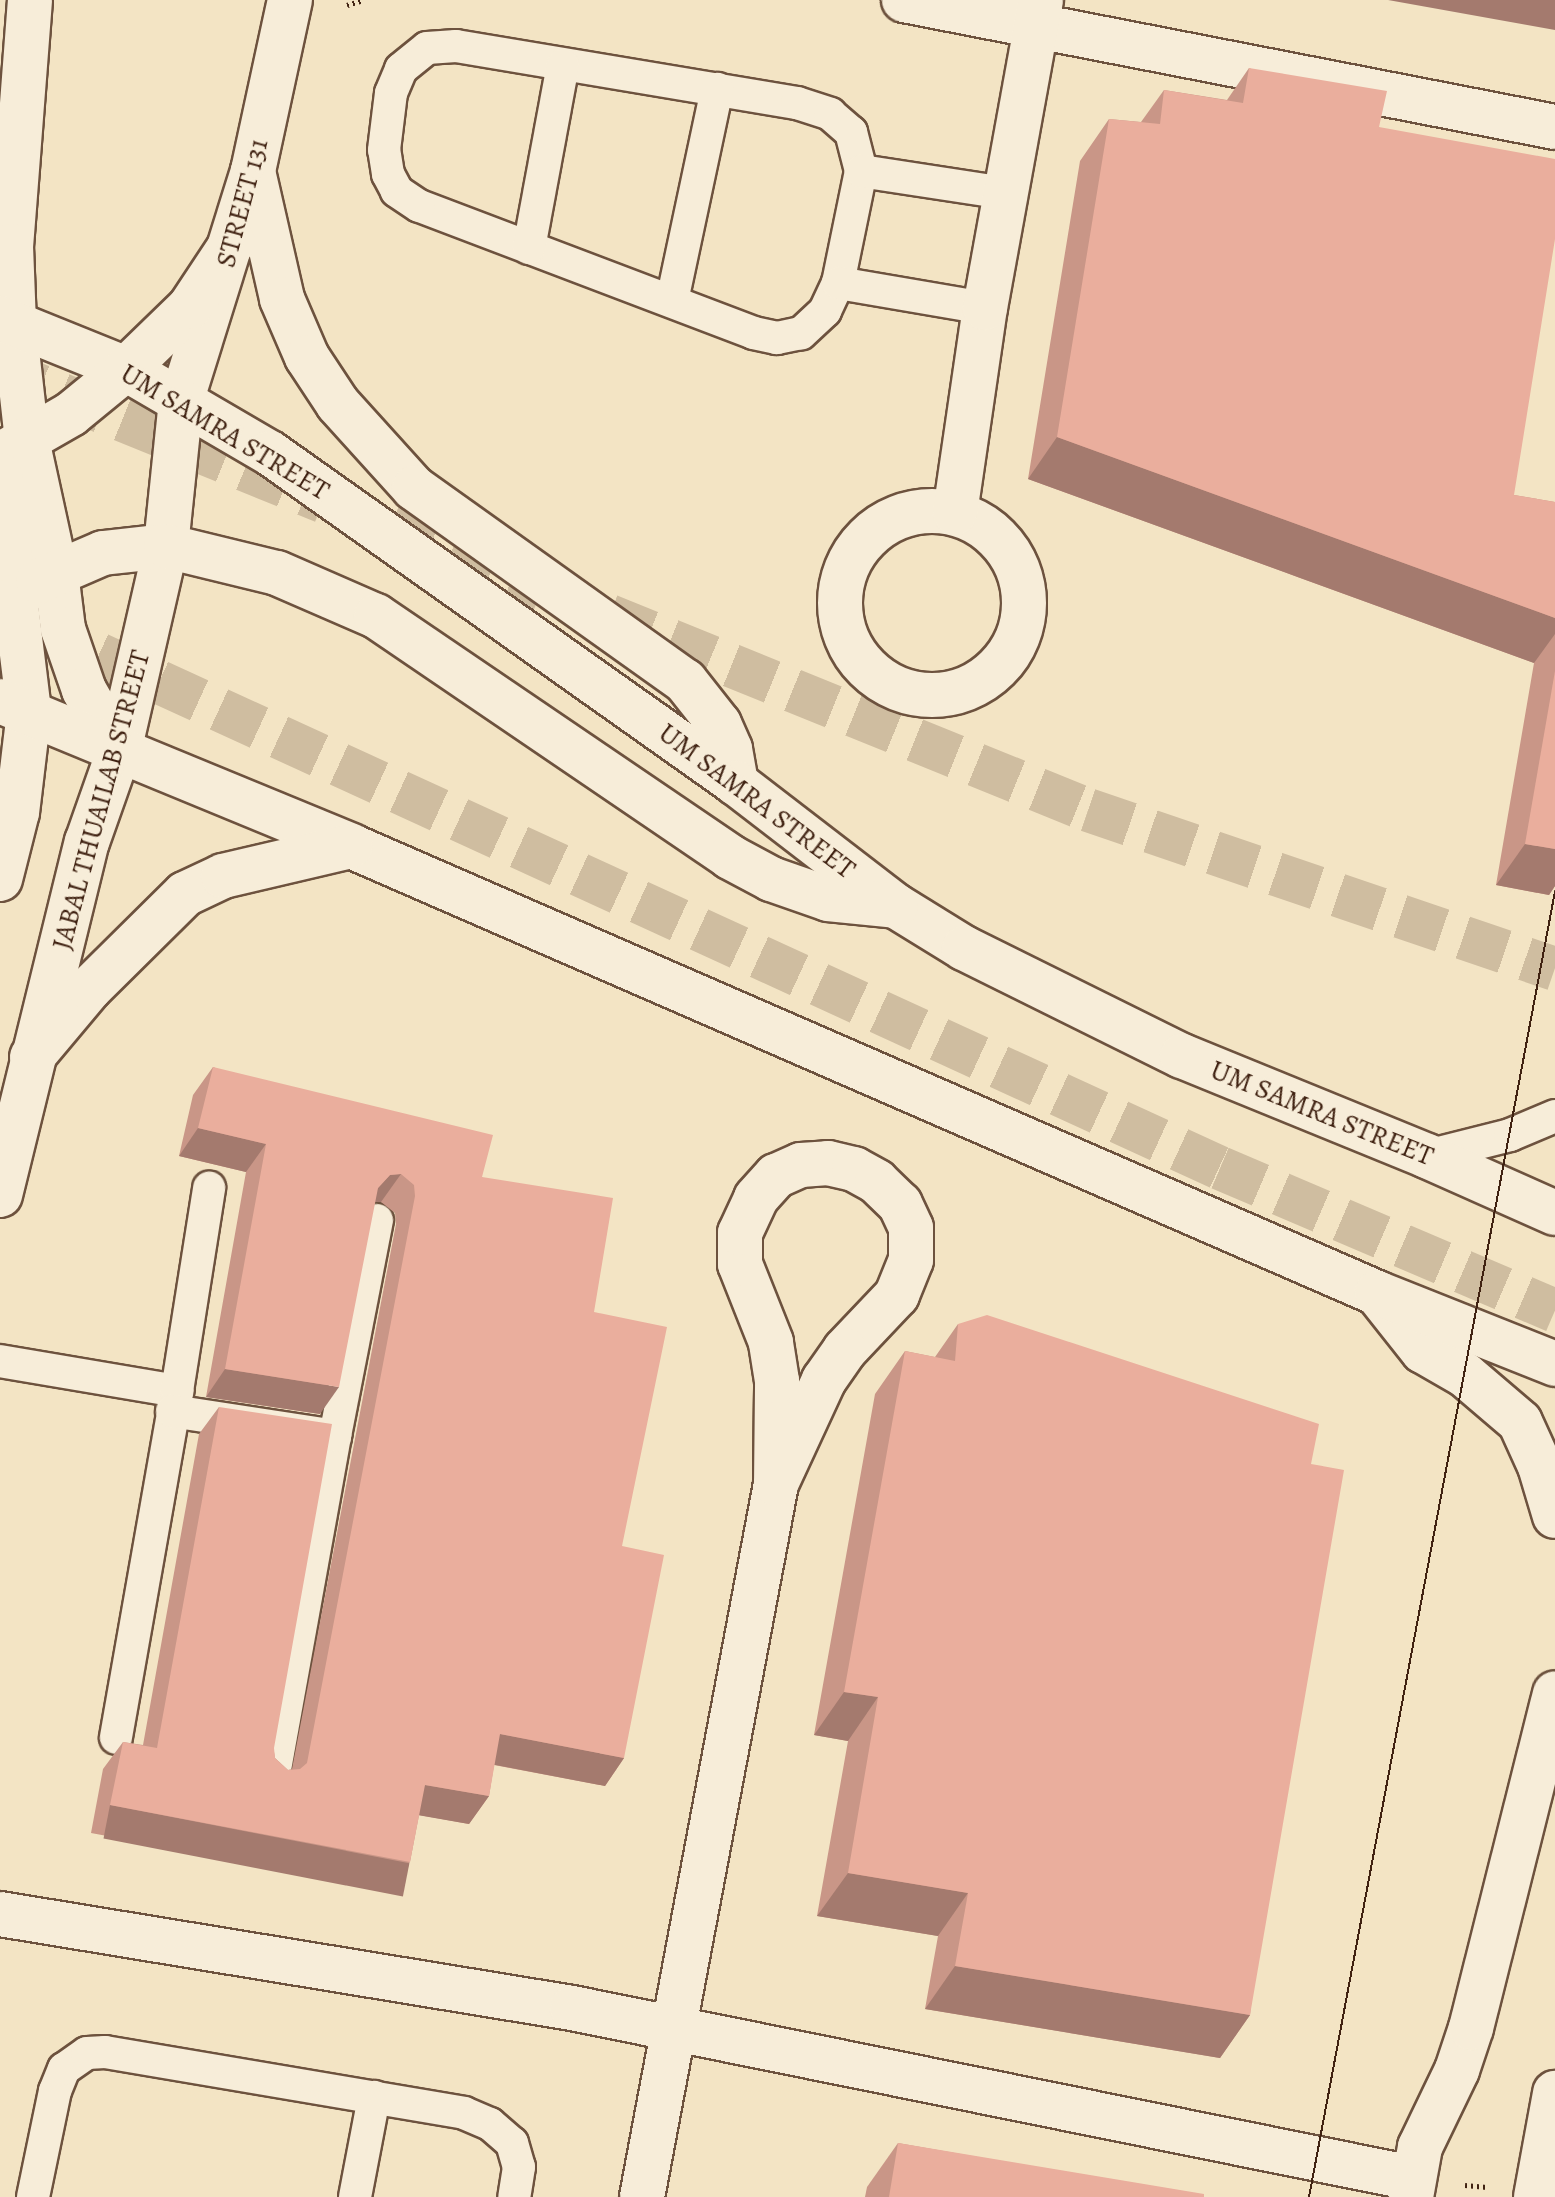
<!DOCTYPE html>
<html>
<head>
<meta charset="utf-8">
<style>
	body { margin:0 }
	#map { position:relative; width:1555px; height:2197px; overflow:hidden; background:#f3e4c4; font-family:Alegreya,serif }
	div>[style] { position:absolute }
	.tertiary-tunnel>* { height:44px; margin-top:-22px; transform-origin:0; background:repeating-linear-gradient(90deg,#cfbda0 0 44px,transparent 0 66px) }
	.path>* { height:5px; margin-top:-2.5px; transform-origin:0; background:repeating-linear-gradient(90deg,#402212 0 2px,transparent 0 6px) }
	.roads { filter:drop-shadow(2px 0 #6d523e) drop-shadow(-2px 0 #6d523e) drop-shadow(0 2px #6d523e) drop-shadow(0 -2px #6d523e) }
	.service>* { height:32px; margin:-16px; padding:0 16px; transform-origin:16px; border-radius:16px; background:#f7edd9 }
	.minor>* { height:44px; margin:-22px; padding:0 22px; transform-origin:22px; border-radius:22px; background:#f7edd9 }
	.minor>.ring { margin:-22px; padding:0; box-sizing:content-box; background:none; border:44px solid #f7edd9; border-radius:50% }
	.tertiary>* { height:44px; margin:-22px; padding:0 22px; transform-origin:22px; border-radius:22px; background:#f7edd9 }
	.tram>* { height:2px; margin:-1px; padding:0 1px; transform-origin:1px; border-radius:1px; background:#402212 }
	.wall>* { inset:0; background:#c99687 }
	.shaded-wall>* { inset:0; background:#a47a6e; transform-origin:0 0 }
	.building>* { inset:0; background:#eaae9d }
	span { translate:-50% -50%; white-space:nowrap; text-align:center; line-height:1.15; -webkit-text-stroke:6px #f7edd9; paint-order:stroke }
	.street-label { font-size:28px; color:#402212 }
</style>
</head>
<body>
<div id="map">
	<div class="tertiary-tunnel">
		<i style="left:0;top:370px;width:349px;rotate:22.1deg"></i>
		<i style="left:390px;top:528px;width:164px;rotate:21.9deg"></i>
		<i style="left:609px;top:616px;width:517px;rotate:22.05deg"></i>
		<i style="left:1088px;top:810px;width:493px;rotate:18.8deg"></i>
		<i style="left:39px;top:627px;width:1299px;rotate:24.61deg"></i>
		<i style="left:1220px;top:1168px;width:364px;rotate:23.1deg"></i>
	</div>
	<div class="path">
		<i style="left:347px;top:5px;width:17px;rotate:-17deg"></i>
		<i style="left:1465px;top:2185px;width:22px;rotate:5deg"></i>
	</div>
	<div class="roads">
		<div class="service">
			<i style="left:456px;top:46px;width:346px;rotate:9.5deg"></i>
			<i style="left:797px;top:103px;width:35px;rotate:18deg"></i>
			<i style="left:830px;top:114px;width:28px;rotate:41deg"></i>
			<i style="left:851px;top:132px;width:40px;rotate:75.6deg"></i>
			<i style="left:861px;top:171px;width:114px;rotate:101.6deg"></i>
			<i style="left:838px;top:283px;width:31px;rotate:115deg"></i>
			<i style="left:825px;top:311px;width:33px;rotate:137deg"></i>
			<i style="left:801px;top:333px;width:25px;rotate:168deg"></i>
			<i style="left:777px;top:338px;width:24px;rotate:-168deg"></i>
			<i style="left:754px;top:333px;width:358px;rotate:-159.2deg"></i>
			<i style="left:419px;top:206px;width:27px;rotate:-146deg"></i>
			<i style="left:397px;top:191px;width:19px;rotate:-118deg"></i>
			<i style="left:388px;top:174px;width:24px;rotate:-99deg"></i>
			<i style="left:384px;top:150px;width:57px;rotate:-83deg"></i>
			<i style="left:391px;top:93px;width:26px;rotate:-67deg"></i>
			<i style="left:401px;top:69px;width:33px;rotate:-39deg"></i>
			<i style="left:427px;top:48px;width:29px;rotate:-4deg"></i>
			<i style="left:861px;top:171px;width:146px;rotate:8.7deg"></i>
			<i style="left:529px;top:248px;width:186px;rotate:-79.5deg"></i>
			<i style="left:838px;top:283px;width:149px;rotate:9.7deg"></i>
			<i style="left:672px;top:301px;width:217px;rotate:-78deg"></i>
			<i style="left:1427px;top:1156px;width:86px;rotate:-14.2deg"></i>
			<i style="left:1510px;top:1135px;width:49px;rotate:-22.9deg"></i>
			<i style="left:0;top:1361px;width:180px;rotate:9.6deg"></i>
			<i style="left:177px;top:1391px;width:352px;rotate:100deg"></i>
			<i style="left:177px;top:1391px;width:206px;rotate:-81deg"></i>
			<i style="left:172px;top:1411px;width:165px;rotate:8.7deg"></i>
			<i style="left:335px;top:1436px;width:349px;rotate:100.2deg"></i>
			<i style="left:335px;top:1436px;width:220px;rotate:-79deg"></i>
			<i style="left:33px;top:2197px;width:108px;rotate:-78.3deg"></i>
			<i style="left:55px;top:2091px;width:24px;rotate:-68deg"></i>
			<i style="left:64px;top:2069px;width:28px;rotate:-35deg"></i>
			<i style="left:87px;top:2053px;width:18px;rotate:-3deg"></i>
			<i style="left:105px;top:2052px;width:364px;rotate:9.6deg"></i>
			<i style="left:464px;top:2113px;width:28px;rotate:23deg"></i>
			<i style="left:490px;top:2124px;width:29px;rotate:41deg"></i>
			<i style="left:512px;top:2143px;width:25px;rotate:74deg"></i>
			<i style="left:519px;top:2167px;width:30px;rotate:99deg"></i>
			<i style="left:355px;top:2197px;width:102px;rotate:-79.2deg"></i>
		</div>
		<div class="minor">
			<i style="left:904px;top:0;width:663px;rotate:11.04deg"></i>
			<i class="ring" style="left:840px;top:511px;width:140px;height:140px"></i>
			<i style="left:955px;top:513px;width:207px;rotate:-81.7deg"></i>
			<i style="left:985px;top:308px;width:313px;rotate:-79.7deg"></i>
			<i style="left:0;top:1195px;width:364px;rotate:-76.2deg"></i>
			<i style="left:87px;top:842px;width:96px;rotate:-70.6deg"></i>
			<i style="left:119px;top:751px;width:210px;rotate:-77.1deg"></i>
			<i style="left:166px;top:546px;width:145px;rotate:-84.1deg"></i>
			<i style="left:181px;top:402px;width:242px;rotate:-72.7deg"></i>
			<i style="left:253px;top:171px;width:175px;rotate:-77.8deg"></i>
			<i style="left:1377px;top:1293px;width:74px;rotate:51.6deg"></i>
			<i style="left:1423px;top:1351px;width:48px;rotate:29.7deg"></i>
			<i style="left:1465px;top:1375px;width:72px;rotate:40.5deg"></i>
			<i style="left:1520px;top:1422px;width:48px;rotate:65.6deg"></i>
			<i style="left:1540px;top:1466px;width:52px;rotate:73.3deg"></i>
			<i style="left:0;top:1914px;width:580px;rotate:9.33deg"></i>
			<i style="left:572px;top:2008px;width:857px;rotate:11.44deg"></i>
			<i style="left:642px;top:2197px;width:725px;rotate:-79.36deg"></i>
			<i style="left:776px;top:1484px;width:103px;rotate:-89.4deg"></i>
			<i style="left:777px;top:1381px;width:39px;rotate:-99deg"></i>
			<i style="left:771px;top:1342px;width:84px;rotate:-111.7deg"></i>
			<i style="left:740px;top:1264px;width:31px;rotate:-90deg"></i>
			<i style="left:740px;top:1233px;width:38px;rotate:-65deg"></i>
			<i style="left:756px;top:1198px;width:30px;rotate:-48deg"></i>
			<i style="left:776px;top:1176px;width:27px;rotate:-24deg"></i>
			<i style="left:801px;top:1165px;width:27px;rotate:-4deg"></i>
			<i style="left:828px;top:1163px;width:27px;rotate:13deg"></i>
			<i style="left:854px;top:1169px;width:26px;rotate:29deg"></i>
			<i style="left:877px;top:1182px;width:32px;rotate:44deg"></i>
			<i style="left:900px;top:1204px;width:26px;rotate:65deg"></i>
			<i style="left:911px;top:1228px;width:32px;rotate:90deg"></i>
			<i style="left:911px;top:1260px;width:38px;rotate:112deg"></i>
			<i style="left:897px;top:1295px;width:76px;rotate:133.4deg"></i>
			<i style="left:845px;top:1350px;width:37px;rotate:125deg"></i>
			<i style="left:824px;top:1380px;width:115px;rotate:114.8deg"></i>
			<i style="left:1411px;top:2197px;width:51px;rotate:-79.8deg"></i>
			<i style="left:1420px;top:2147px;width:85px;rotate:-64.3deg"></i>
			<i style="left:1457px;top:2070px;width:44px;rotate:-71.6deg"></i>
			<i style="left:1471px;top:2028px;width:345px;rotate:-75.9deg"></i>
			<i style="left:1536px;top:2197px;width:106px;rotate:-79.6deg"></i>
		</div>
		<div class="tertiary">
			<i style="left:30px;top:0;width:247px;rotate:94.4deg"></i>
			<i style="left:11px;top:246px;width:78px;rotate:87.8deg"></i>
			<i style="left:14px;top:324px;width:117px;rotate:83.6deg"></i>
			<i style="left:27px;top:440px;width:136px;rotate:77.7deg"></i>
			<i style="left:56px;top:573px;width:56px;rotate:82.9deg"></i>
			<i style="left:63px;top:629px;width:65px;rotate:71deg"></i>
			<i style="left:84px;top:690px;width:70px;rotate:60.2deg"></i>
			<i style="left:253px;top:171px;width:131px;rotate:77.2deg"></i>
			<i style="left:282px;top:299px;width:63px;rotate:66.7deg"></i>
			<i style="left:307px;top:357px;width:56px;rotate:56.6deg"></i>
			<i style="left:338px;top:404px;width:113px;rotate:47.9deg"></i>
			<i style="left:414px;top:488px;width:333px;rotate:35.5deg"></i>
			<i style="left:685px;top:681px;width:55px;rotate:51.7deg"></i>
			<i style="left:719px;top:724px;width:27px;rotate:66deg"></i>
			<i style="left:730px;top:749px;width:35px;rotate:80deg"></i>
			<i style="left:0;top:318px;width:136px;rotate:22deg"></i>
			<i style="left:126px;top:369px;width:167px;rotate:30.3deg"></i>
			<i style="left:270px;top:453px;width:571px;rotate:35.3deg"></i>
			<i style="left:736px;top:783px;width:202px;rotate:37.6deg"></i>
			<i style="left:896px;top:906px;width:80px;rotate:31.7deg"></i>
			<i style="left:964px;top:948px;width:243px;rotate:26.4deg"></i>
			<i style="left:1182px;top:1056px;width:265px;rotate:22.2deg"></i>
			<i style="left:1427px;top:1156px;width:140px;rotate:24deg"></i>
			<i style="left:5px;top:452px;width:76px;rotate:-29.9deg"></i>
			<i style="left:71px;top:414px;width:71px;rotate:-39.3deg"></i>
			<i style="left:126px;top:369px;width:89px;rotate:-44.1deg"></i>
			<i style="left:190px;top:307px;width:78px;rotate:-56.5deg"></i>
			<i style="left:0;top:475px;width:239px;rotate:83deg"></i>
			<i style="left:29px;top:712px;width:101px;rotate:96.8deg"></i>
			<i style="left:17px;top:812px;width:69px;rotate:104.2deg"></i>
			<i style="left:0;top:609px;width:47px;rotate:-36.4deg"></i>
			<i style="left:38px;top:581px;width:71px;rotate:-23.3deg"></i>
			<i style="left:103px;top:553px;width:63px;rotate:-6.3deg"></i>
			<i style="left:166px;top:546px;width:114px;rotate:13.7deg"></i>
			<i style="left:277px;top:573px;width:108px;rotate:23.5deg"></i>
			<i style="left:376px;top:616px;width:428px;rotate:34.2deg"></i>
			<i style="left:730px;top:857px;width:47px;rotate:28.2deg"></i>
			<i style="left:771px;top:879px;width:60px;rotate:19.3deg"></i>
			<i style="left:828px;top:899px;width:68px;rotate:5.9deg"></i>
			<i style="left:0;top:701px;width:380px;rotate:22.4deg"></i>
			<i style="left:351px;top:846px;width:1119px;rotate:23.54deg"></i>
			<i style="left:1377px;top:1293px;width:192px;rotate:21.7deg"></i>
			<i style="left:32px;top:1057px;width:90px;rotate:-50deg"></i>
			<i style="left:90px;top:988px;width:134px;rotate:-44.7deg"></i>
			<i style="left:185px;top:894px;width:42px;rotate:-25.3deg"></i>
			<i style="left:223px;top:876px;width:131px;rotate:-13.2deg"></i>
		</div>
	</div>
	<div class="tram">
		<i style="left:1309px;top:2197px;width:1329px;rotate:-79.33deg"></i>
	</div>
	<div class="wall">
		<i style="clip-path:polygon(1249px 68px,1379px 127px,1514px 495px,1555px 502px,1555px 886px,1549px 895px,1496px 885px,1534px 663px,1028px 479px,1080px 161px,1109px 119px,1141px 122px,1164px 90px,1227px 100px)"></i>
		<i style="clip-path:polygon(213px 1067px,482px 1177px,594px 1312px,622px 1546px,624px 1758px,605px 1786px,494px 1765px,489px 1796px,469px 1824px,419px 1815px,410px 1862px,391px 1889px,91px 1833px,103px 1769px,123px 1742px,143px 1745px,199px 1434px,219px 1407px,275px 1758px,288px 1770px,292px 1769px,396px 1224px,395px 1213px,381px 1202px,375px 1202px,320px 1414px,206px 1397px,246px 1172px,179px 1156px,193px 1095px)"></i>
		<i style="clip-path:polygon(958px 1324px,1311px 1464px,1250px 2015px,1220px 2058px,925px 2009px,938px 1936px,817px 1916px,848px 1741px,814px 1735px,875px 1394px,905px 1351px,935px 1357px)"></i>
		<i style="clip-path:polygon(898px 2143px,1204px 2197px,865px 2197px,867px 2187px)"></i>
	</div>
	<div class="shaded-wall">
		<i style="clip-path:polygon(1388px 0,1555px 0,1555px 30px)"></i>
		<i style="clip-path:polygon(1057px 437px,1555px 618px,1555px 634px,1534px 663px,1028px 479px)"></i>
		<i style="clip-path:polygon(1525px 844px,1555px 849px,1555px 886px,1549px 895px,1496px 885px)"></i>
		<i style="clip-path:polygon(198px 1128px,266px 1144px,246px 1172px,179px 1156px)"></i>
		<i style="clip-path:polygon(401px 1174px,381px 1202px,370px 1202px,378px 1188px,390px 1175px)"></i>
		<i style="clip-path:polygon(225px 1369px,339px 1387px,320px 1414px,206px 1397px)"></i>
		<i style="clip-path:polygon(844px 1692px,878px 1697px,848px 1741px,814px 1735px)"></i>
		<i style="clip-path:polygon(500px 1734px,624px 1758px,605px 1786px,480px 1762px)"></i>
		<i style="clip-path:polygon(425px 1785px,489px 1796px,469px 1824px,406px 1813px)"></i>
		<i style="left:110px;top:1805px;width:305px;height:34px;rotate:11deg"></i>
		<i style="clip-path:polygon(848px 1873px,968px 1893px,938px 1936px,817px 1916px)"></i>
		<i style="clip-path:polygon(955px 1966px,1250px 2015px,1220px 2058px,925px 2009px)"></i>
	</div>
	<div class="building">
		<i style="clip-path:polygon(1249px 68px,1387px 91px,1379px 127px,1555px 159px,1555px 239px,1514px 495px,1555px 502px,1555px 618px,1057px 437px,1109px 119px,1160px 124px,1164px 90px,1243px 103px)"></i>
		<i style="clip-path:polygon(1555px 671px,1555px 849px,1525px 844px)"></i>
		<i style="clip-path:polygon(213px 1067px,493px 1135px,482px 1177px,613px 1198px,594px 1312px,667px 1327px,622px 1546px,664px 1555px,624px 1758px,500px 1734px,489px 1796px,425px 1785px,410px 1862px,110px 1805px,123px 1742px,157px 1748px,219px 1407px,332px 1424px,274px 1748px,275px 1758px,288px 1770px,300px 1769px,307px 1763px,415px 1196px,414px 1185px,401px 1174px,390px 1175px,378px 1188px,339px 1387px,225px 1369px,266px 1144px,198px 1128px)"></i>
		<i style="clip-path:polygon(987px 1315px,1319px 1424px,1311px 1464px,1344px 1470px,1250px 2015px,955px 1966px,968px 1893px,848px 1873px,878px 1697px,844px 1692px,905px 1351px,955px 1361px,958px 1324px)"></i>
		<i style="clip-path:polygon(898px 2143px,1204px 2194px,1204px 2197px,889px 2197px)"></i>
	</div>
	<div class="street-label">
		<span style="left:242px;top:203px;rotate:-75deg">STREET 131</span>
		<span style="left:225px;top:432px;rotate:31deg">UM SAMRA STREET</span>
		<span style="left:101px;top:800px;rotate:-75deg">JABAL THUAILAB STREET</span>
		<span style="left:757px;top:801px;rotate:37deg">UM SAMRA STREET</span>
		<span style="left:1322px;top:1113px;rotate:22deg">UM SAMRA STREET</span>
	</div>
</div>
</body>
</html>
